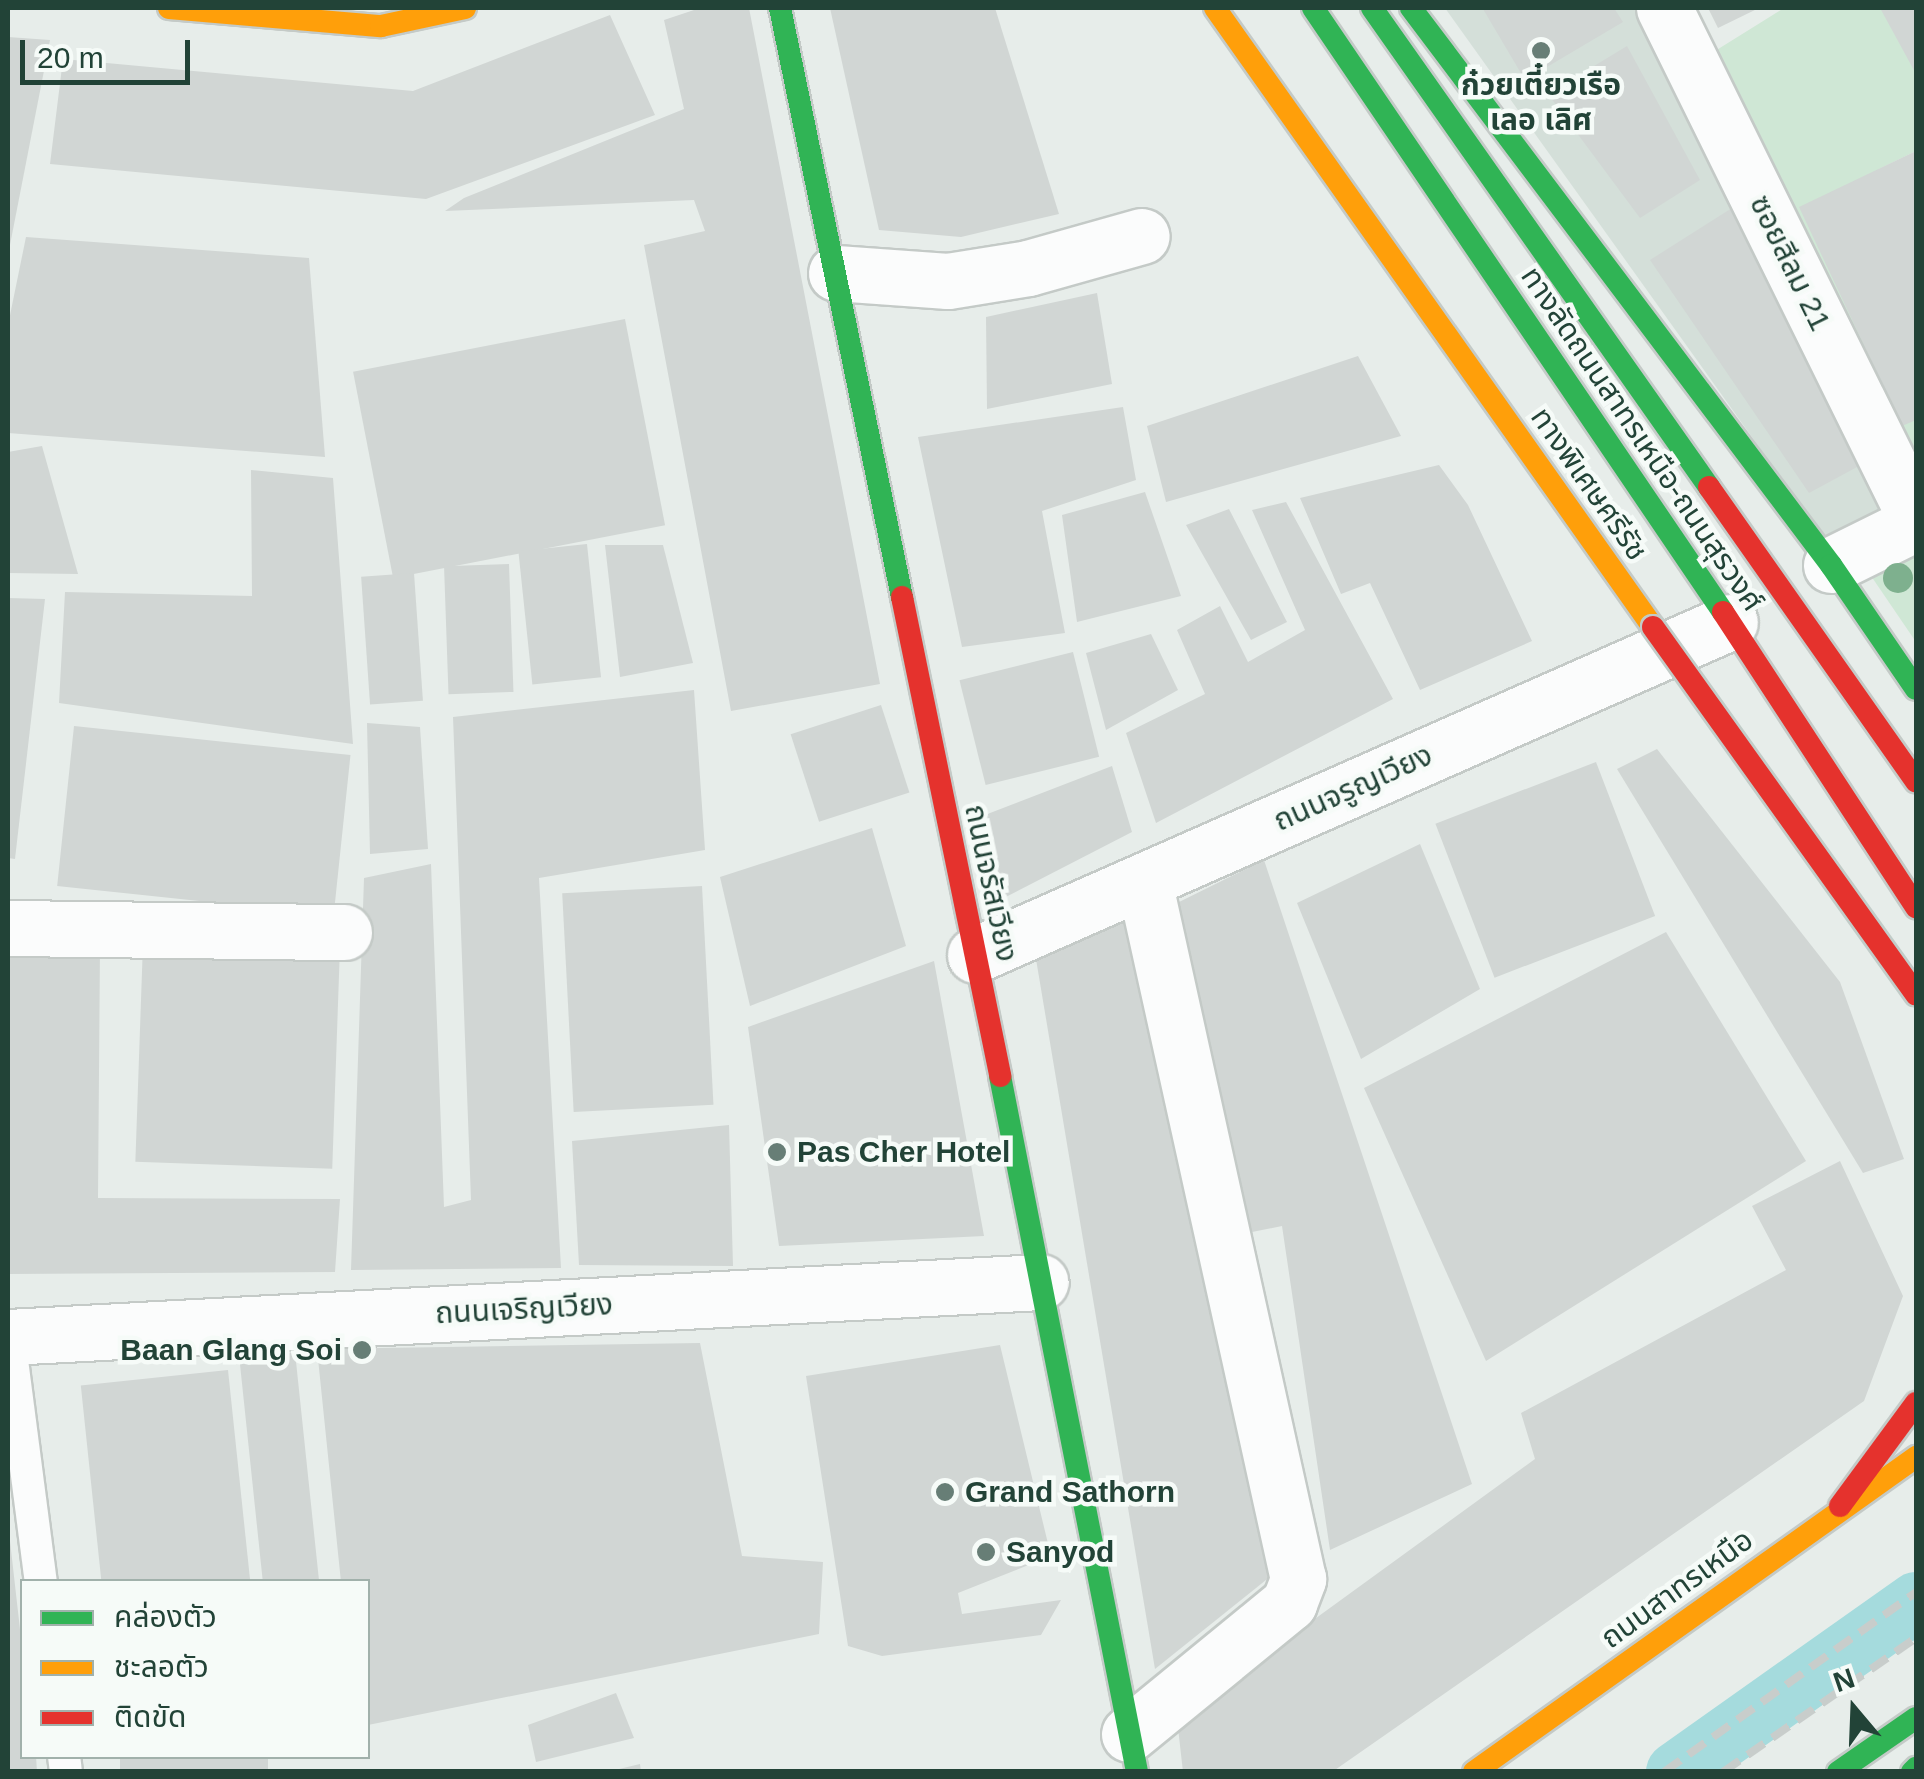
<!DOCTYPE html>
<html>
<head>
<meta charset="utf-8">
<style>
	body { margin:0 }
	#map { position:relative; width:1924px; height:1779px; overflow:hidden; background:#e7edea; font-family:Arial,"Noto Sans Thai",sans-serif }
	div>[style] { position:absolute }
	.built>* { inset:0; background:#d4dfd9 }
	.green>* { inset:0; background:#cfe7d5 }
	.canal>* { height:60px; margin:-30px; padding:0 30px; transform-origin:30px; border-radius:30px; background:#a5dbdd }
	.building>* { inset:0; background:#d1d6d4; transform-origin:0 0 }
	.roads { filter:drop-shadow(2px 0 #c4cac7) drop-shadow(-2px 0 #c4cac7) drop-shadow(0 2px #c4cac7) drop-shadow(0 -2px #c4cac7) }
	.lane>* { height:32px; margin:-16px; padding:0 16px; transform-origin:16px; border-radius:16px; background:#fbfcfc }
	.street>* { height:55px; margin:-27.5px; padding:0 27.5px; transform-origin:27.5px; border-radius:27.5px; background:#fbfcfc }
	.fast>* { height:22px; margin:-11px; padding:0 11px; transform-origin:11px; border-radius:11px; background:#30b455 }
	.slow>* { height:22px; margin:-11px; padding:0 11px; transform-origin:11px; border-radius:11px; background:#ff9f0a }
	.jam>* { height:22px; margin:-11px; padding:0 11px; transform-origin:11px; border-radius:11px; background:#e5322d }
	.rail>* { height:8px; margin-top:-4px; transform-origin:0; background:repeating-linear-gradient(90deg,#c8cdcb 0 20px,transparent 0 30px) }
	.bridges { filter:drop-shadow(2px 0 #c2ccc8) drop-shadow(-2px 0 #c2ccc8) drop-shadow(0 2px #c2ccc8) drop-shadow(0 -2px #c2ccc8) }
	.jam-bridge>* { height:22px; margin:-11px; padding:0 11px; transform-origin:11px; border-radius:11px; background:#e5322d }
	.trees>* { width:30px; height:30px; margin:-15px; border-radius:50%; background:#7eb08e }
	.dots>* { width:28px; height:28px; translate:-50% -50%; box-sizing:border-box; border:5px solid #f6fbf8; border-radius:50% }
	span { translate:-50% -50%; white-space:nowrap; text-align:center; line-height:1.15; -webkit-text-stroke:9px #f6fbf8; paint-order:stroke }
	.poi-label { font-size:30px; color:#224337; font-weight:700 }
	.left { translate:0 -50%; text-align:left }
	.right { translate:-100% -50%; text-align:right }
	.street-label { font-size:30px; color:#224337 }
	.frame { position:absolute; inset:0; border:10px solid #224337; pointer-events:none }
	.legend { position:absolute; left:20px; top:1579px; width:350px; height:180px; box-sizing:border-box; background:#f6fbf8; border:2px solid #a1b1ab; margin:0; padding:12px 18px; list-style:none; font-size:30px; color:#224337 }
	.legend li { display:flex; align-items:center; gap:20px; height:50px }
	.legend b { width:50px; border:2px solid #a1b1ab }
	.north { position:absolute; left:1804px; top:1659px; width:100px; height:100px; -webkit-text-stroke:8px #f6fbf8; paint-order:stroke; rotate:341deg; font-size:28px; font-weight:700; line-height:40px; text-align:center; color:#224337 }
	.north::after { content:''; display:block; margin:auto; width:35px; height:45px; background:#224337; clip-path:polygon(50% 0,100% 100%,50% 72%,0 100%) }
	.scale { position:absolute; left:20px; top:40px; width:170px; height:45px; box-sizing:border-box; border:5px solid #224337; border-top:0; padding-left:12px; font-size:30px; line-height:35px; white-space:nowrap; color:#224337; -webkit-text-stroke:8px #f6fbf8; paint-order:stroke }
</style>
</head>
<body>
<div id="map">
	<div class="built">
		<i style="clip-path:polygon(1445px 8px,1646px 8px,1904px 513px,1830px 546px)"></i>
	</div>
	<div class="green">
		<i style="clip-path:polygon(1784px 8px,1916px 8px,1916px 151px,1879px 169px,1916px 238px,1916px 473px,1715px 51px)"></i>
		<i style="clip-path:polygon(1916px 541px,1916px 642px,1867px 570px)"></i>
	</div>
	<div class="canal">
		<i style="left:1676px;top:1772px;width:294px;rotate:-35.3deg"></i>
	</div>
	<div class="building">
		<i style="clip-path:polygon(700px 8px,749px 8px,880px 684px,731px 711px,644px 245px,705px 231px,694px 200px,445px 211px,464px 198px,684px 109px,664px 20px)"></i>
		<i style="clip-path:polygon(830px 8px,995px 8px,1059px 214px,961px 237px,879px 230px)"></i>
		<i style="clip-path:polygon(1486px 8px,1614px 8px,1623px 22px,1525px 80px,1483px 9px)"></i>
		<i style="clip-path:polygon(1708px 8px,1759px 8px,1718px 28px)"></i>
		<i style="clip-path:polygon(1880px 8px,1916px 8px,1916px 74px)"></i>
		<i style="clip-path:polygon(610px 15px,655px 115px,426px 199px,50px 164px,63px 59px,413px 91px)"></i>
		<i style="clip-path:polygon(8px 37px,50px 40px,9px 250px,8px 250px)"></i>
		<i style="clip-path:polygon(1627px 46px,1700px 180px,1640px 218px,1548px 94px)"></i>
		<i style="clip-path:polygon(1916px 151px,1916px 420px,1902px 426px,1799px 207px)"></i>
		<i style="clip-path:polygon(1732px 208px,1870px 460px,1809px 493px,1650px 260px)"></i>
		<i style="clip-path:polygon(26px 237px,309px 258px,325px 457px,8px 433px,8px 325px)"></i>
		<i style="clip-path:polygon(1097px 293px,1112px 384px,987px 409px,986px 317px)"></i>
		<i style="left:625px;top:319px;width:210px;height:277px;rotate:79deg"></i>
		<i style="clip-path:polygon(1358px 356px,1401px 436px,1166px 502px,1147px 426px)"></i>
		<i style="clip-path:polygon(1123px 407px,1136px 480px,1042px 511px,1065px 633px,962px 647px,918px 437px)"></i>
		<i style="clip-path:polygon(42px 446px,78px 574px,8px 573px,8px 452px)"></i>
		<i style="clip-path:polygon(1439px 465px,1468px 505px,1532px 641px,1420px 690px,1370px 583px,1341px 594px,1300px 498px)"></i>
		<i style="clip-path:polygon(251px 470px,333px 478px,353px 744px,59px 703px,65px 592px,252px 596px)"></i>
		<i style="clip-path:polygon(1145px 492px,1181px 596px,1077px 622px,1062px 515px)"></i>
		<i style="clip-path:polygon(1286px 502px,1393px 699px,1156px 823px,1126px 733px,1205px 694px,1177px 630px,1220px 606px,1248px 662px,1305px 630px,1252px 510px)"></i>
		<i style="clip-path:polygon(1229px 509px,1287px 622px,1251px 640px,1186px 525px)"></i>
		<i style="left:587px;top:544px;width:134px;height:69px;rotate:84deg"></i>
		<i style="clip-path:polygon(605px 545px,663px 545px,693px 663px,620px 677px)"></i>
		<i style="left:509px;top:564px;width:128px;height:65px;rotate:88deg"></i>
		<i style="left:414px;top:573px;width:128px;height:53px;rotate:86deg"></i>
		<i style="clip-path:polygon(8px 598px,45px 599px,15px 859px,8px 858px)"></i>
		<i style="clip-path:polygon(1151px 634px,1178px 690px,1106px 730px,1086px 653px)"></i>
		<i style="left:1073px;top:652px;width:108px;height:117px;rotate:76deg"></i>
		<i style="clip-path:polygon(694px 690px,705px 850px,539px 878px,561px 1268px,351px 1270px,364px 878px,431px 864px,444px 1207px,471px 1200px,453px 717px)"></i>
		<i style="left:881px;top:705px;width:92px;height:95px;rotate:72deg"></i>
		<i style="clip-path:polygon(367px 723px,420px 727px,428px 849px,370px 854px)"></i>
		<i style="left:74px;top:726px;width:278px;height:161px;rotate:6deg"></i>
		<i style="clip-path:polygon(1657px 749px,1840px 982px,1904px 1159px,1863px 1173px,1617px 769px)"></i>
		<i style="left:1596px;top:762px;width:165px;height:172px;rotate:69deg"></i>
		<i style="clip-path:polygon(1112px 766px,1132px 832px,998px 901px,977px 818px)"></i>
		<i style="clip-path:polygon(872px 828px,906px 946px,750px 1006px,720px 877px)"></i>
		<i style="clip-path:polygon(1420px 844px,1480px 989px,1361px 1059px,1297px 903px)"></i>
		<i style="clip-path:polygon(1264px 860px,1472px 1484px,1330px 1550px,1282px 1226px,1237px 1235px,1171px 906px)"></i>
		<i style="left:702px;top:886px;width:219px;height:140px;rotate:87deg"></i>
		<i style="clip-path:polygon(1132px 907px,1271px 1576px,1155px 1669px,1036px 959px)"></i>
		<i style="clip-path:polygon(1666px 932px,1806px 1161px,1486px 1361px,1364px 1088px)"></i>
		<i style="clip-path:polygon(8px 943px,100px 947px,98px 1198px,340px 1199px,335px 1272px,8px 1274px)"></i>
		<i style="left:143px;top:943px;width:197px;height:219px;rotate:2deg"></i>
		<i style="clip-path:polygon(934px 961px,984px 1236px,779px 1246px,748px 1027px)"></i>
		<i style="clip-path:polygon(729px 1125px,733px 1266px,579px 1265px,572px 1141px)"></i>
		<i style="clip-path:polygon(1840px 1161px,1903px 1296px,1864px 1401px,1332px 1772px,1183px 1772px,1177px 1719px,1535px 1459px,1521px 1413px,1786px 1270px,1752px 1206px)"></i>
		<i style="clip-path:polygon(700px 1343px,742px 1556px,823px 1562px,819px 1634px,368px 1725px,368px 1582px,341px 1582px,317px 1349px)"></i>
		<i style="clip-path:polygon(1000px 1345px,1051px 1556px,958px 1593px,962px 1614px,1061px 1600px,1041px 1635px,882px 1656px,848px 1646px,806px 1376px)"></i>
		<i style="left:295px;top:1352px;width:231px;height:56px;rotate:84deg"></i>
		<i style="left:228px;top:1370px;width:213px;height:148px;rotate:84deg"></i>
		<i style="clip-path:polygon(10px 1541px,22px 1647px,22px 1756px,36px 1756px,37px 1772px,8px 1772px)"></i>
		<i style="clip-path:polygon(616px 1693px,634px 1738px,536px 1762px,528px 1725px)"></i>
		<i style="left:120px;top:1756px;width:148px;height:16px"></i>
		<i style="clip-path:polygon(640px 1764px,641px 1772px,615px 1772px,615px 1770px)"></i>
	</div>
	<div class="roads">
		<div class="lane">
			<i style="left:9px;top:1337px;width:247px;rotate:82.6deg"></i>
			<i style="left:64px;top:1756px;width:16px;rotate:83deg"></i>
		</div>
		<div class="street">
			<i style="left:1664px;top:8px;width:570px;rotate:63.75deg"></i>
			<i style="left:836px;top:273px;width:112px;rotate:4.1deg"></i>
			<i style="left:948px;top:281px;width:81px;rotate:-9.2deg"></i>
			<i style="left:1028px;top:268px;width:118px;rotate:-15.7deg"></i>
			<i style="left:1831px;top:565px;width:95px;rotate:-26.3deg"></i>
			<i style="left:8px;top:928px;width:336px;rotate:0.7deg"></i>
			<i style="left:975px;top:955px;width:825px;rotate:-23.8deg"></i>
			<i style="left:8px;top:1337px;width:1034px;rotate:-3.05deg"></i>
			<i style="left:1129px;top:1734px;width:207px;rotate:-39.3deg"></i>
			<i style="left:1289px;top:1603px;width:26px;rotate:-69deg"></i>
			<i style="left:1298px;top:1579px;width:715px;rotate:-102.44deg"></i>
		</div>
		<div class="fast">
			<i style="left:780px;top:8px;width:602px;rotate:78.3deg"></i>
			<i style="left:1313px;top:8px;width:730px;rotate:55.83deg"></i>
			<i style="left:1372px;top:8px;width:586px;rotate:54.87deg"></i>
			<i style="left:1411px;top:8px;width:698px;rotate:52.98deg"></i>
			<i style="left:1831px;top:565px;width:150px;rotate:55.6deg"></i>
			<i style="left:1000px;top:1076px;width:709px;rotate:78.86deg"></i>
			<i style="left:1838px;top:1772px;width:95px;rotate:-34.7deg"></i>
			<i style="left:1912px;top:1772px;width:6px;rotate:-45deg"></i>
		</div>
		<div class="slow">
			<i style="left:169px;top:8px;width:213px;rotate:4.9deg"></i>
			<i style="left:381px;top:26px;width:86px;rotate:-12.1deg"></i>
			<i style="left:1215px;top:8px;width:758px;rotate:54.72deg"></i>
			<i style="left:1474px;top:1772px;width:543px;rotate:-35.48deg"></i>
		</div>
		<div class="jam">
			<i style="left:1709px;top:487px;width:360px;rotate:54.9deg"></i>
			<i style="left:902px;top:597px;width:489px;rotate:78.4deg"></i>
			<i style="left:1723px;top:612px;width:353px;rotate:56.8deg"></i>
			<i style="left:1840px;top:1506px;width:128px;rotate:-53.6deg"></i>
		</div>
	</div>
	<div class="rail">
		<i style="left:1664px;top:1772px;width:310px;rotate:-35.5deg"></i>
		<i style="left:1723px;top:1772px;width:235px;rotate:-34.8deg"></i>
	</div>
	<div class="bridges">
		<div class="jam-bridge">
			<i style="left:1653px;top:627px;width:452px;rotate:54.4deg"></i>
		</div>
	</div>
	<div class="trees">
		<i style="left:1898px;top:578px"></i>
	</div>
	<div class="dots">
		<i style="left:1541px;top:51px;background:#677e76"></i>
		<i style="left:777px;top:1152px;background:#677e76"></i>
		<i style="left:362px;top:1350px;background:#677e76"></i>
		<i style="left:945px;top:1492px;background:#677e76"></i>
		<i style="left:986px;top:1552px;background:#677e76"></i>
	</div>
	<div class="poi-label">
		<span style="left:1541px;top:102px">ก๋วยเตี๋ยวเรือ<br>เลอ เลิศ</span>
		<span class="left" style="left:797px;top:1152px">Pas Cher Hotel</span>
		<span class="right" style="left:342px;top:1350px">Baan Glang Soi</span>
		<span class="left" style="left:965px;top:1492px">Grand Sathorn</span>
		<span class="left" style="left:1006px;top:1552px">Sanyod</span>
	</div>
	<div class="street-label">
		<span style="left:1790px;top:263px;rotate:64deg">ซอยสีลม 21</span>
		<span style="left:1642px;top:439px;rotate:56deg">ทางลัดถนนสาทรเหนือ-ถนนสุรวงศ์</span>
		<span style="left:1589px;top:484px;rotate:55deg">ทางพิเศษศรีรัช</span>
		<span style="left:1353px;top:788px;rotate:-24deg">ถนนจรูญเวียง</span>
		<span style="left:991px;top:883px;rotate:78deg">ถนนจรัสเวียง</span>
		<span style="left:524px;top:1309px;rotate:-3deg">ถนนเจริญเวียง</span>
		<span style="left:1677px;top:1589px;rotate:-36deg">ถนนสาทรเหนือ</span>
	</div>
	<div class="frame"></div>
	<ul class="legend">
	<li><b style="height:12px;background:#30b455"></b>คล่องตัว</li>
	<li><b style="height:12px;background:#ff9f0a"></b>ชะลอตัว</li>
	<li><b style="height:12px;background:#e5322d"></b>ติดขัด</li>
	</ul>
	<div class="north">N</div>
	<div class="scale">20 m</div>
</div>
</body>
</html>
